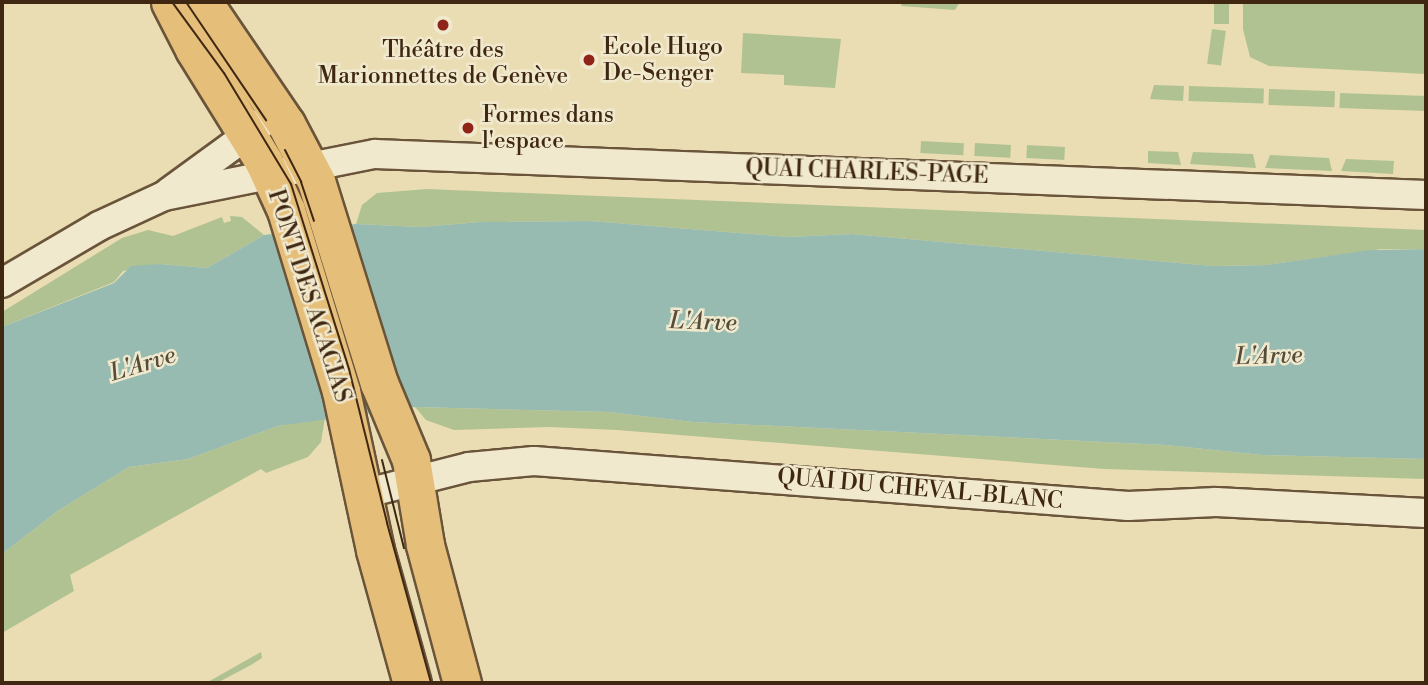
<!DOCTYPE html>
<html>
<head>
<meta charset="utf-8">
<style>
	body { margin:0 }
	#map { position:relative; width:1428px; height:685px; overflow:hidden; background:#eaddb3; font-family:"Libre Bodoni",serif }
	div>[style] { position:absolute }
	.green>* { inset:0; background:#b0c291; transform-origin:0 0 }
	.water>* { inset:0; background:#98bbb1 }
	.roads { filter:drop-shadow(2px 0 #6a543a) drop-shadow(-2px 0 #6a543a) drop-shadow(0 2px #6a543a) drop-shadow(0 -2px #6a543a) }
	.minor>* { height:28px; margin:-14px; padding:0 14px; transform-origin:14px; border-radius:14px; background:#f1e9ce }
	.major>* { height:37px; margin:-18.5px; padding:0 18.5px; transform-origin:18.5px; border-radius:18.5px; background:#e5be7a }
	.tram>* { height:2px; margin:-1px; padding:0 1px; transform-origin:1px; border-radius:1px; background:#3f2711 }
	.dots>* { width:19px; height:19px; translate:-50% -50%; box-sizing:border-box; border:4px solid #f1e9ce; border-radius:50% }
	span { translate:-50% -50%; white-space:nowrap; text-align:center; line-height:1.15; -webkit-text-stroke:5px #f1e9ce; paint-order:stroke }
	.poi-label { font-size:23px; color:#3f2711 }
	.left { translate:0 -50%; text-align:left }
	.street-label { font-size:23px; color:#3f2711 }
	.water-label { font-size:24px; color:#554c39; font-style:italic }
	.frame { position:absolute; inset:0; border:4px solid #3f2711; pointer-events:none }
</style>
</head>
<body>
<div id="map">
	<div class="green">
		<i style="clip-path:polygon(902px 2px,960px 2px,955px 10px,901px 6px)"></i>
		<i style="left:1214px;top:2px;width:15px;height:22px"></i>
		<i style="clip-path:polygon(1243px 2px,1426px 2px,1426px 74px,1269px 66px,1250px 57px,1243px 29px)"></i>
		<i style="left:1212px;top:29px;width:14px;height:35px;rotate:8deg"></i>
		<i style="clip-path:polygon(743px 33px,841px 39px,835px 88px,784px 85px,784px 75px,741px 73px)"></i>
		<i style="clip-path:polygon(1154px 85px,1184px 86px,1183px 101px,1150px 99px)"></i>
		<i style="left:1189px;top:86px;width:75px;height:15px;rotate:2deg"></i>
		<i style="left:1269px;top:89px;width:66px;height:16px;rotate:2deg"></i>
		<i style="left:1340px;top:93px;width:86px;height:15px;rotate:2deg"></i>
		<i style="left:921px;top:141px;width:43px;height:12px;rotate:3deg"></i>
		<i style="left:975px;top:143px;width:36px;height:13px;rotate:3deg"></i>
		<i style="left:1027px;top:145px;width:38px;height:13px;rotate:3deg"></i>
		<i style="clip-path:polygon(1148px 151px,1178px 152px,1181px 165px,1148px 163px)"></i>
		<i style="clip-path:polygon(1193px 152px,1253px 154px,1256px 168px,1190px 164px)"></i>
		<i style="clip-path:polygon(1270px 155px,1329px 158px,1332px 171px,1265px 168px)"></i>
		<i style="clip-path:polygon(1346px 159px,1394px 161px,1393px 174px,1341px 171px)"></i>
		<i style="clip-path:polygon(427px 189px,1426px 230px,1426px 249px,1381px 249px,1266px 265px,1213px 266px,852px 234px,789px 237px,591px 221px,480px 222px,421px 227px,356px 224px,362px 205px,377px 193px)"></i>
		<i style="clip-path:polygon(230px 216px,242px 217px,264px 235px,207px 268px,160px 264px,123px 271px,114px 282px,2px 327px,2px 312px,122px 238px,148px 230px,173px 236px,222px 217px,224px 223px,231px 221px)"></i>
		<i style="clip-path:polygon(415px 407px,608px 412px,693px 422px,1166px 445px,1262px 455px,1426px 459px,1426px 479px,1104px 469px,617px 430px,549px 427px,454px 430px,426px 420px)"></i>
		<i style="clip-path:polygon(325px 418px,321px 442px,308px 457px,266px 473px,261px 469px,70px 575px,74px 591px,2px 633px,2px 554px,59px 510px,129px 467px,188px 459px,278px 426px)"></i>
		<i style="clip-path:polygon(261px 652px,262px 658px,251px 665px,217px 683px,206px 683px)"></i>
	</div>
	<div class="water">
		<i style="clip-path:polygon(591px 221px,789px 237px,852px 234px,1213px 266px,1266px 265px,1370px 250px,1426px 249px,1426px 459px,1262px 455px,1166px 445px,693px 422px,608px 412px,415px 407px,278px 426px,188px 459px,129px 467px,59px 510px,2px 554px,2px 327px,114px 283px,131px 266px,160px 264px,207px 268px,264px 235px,356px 224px,421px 227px,480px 222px)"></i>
	</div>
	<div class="roads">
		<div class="minor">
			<i style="left:169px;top:192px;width:110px;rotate:-36.1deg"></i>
			<i style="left:258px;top:127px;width:25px;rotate:-45deg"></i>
			<i style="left:2px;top:283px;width:113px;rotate:-30.4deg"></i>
			<i style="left:99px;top:226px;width:72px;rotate:-24.8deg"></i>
			<i style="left:164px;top:196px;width:215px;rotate:-11.3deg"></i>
			<i style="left:375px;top:154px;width:1052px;rotate:2.23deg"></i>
			<i style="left:363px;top:494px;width:109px;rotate:-14.3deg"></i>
			<i style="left:469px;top:467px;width:65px;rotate:-5.3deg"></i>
			<i style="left:534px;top:461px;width:596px;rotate:4.33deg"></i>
			<i style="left:1128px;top:506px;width:88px;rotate:-2.6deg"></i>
			<i style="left:1216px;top:502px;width:210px;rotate:3deg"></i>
		</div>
		<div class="major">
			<i style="left:170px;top:2px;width:53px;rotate:62.9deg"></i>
			<i style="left:194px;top:49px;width:133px;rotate:58.2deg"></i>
			<i style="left:264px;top:162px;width:53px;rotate:65.4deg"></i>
			<i style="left:286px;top:210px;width:189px;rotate:73.1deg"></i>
			<i style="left:341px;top:391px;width:163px;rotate:77.9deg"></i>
			<i style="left:375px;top:550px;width:138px;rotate:74.5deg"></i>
			<i style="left:203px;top:2px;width:148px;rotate:55.8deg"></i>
			<i style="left:286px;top:124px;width:64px;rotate:62.2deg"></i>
			<i style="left:316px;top:181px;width:212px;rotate:72.7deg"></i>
			<i style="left:379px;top:383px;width:83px;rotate:67.4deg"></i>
			<i style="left:411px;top:460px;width:86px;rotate:80.6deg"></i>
			<i style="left:425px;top:545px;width:143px;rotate:75deg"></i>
		</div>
	</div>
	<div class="tram">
		<i style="left:172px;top:2px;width:88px;rotate:53.8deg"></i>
		<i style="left:224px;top:73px;width:130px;rotate:58.9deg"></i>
		<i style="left:291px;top:184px;width:194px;rotate:72.6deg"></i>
		<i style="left:349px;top:369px;width:159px;rotate:76.1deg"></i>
		<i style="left:387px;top:523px;width:166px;rotate:74.6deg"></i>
		<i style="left:186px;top:2px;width:143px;rotate:55.9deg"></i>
		<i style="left:285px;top:150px;width:36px;rotate:63deg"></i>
		<i style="left:301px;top:182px;width:41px;rotate:71.6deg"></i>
		<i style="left:382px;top:460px;width:91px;rotate:76deg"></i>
	</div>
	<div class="dots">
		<i style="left:443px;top:25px;background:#8f2418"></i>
		<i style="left:589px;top:60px;background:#8f2418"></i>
		<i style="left:468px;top:128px;background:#8f2418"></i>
	</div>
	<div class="poi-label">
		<span class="left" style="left:603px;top:60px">Ecole Hugo<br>De-Senger</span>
		<span style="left:443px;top:63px">Théâtre des<br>Marionnettes de Genève</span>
		<span class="left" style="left:482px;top:128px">Formes dans<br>l'espace</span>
	</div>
	<div class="street-label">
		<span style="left:867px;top:172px;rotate:2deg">QUAI CHARLES-PAGE</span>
		<span style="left:309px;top:296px;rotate:72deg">PONT DES ACACIAS</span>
		<span style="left:920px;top:489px;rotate:5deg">QUAI DU CHEVAL-BLANC</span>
	</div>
	<div class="water-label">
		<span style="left:703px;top:323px;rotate:2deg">L'Arve</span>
		<span style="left:1269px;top:357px;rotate:-2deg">L'Arve</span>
		<span style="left:143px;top:365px;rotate:-17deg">L'Arve</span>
	</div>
	<div class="frame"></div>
</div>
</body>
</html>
